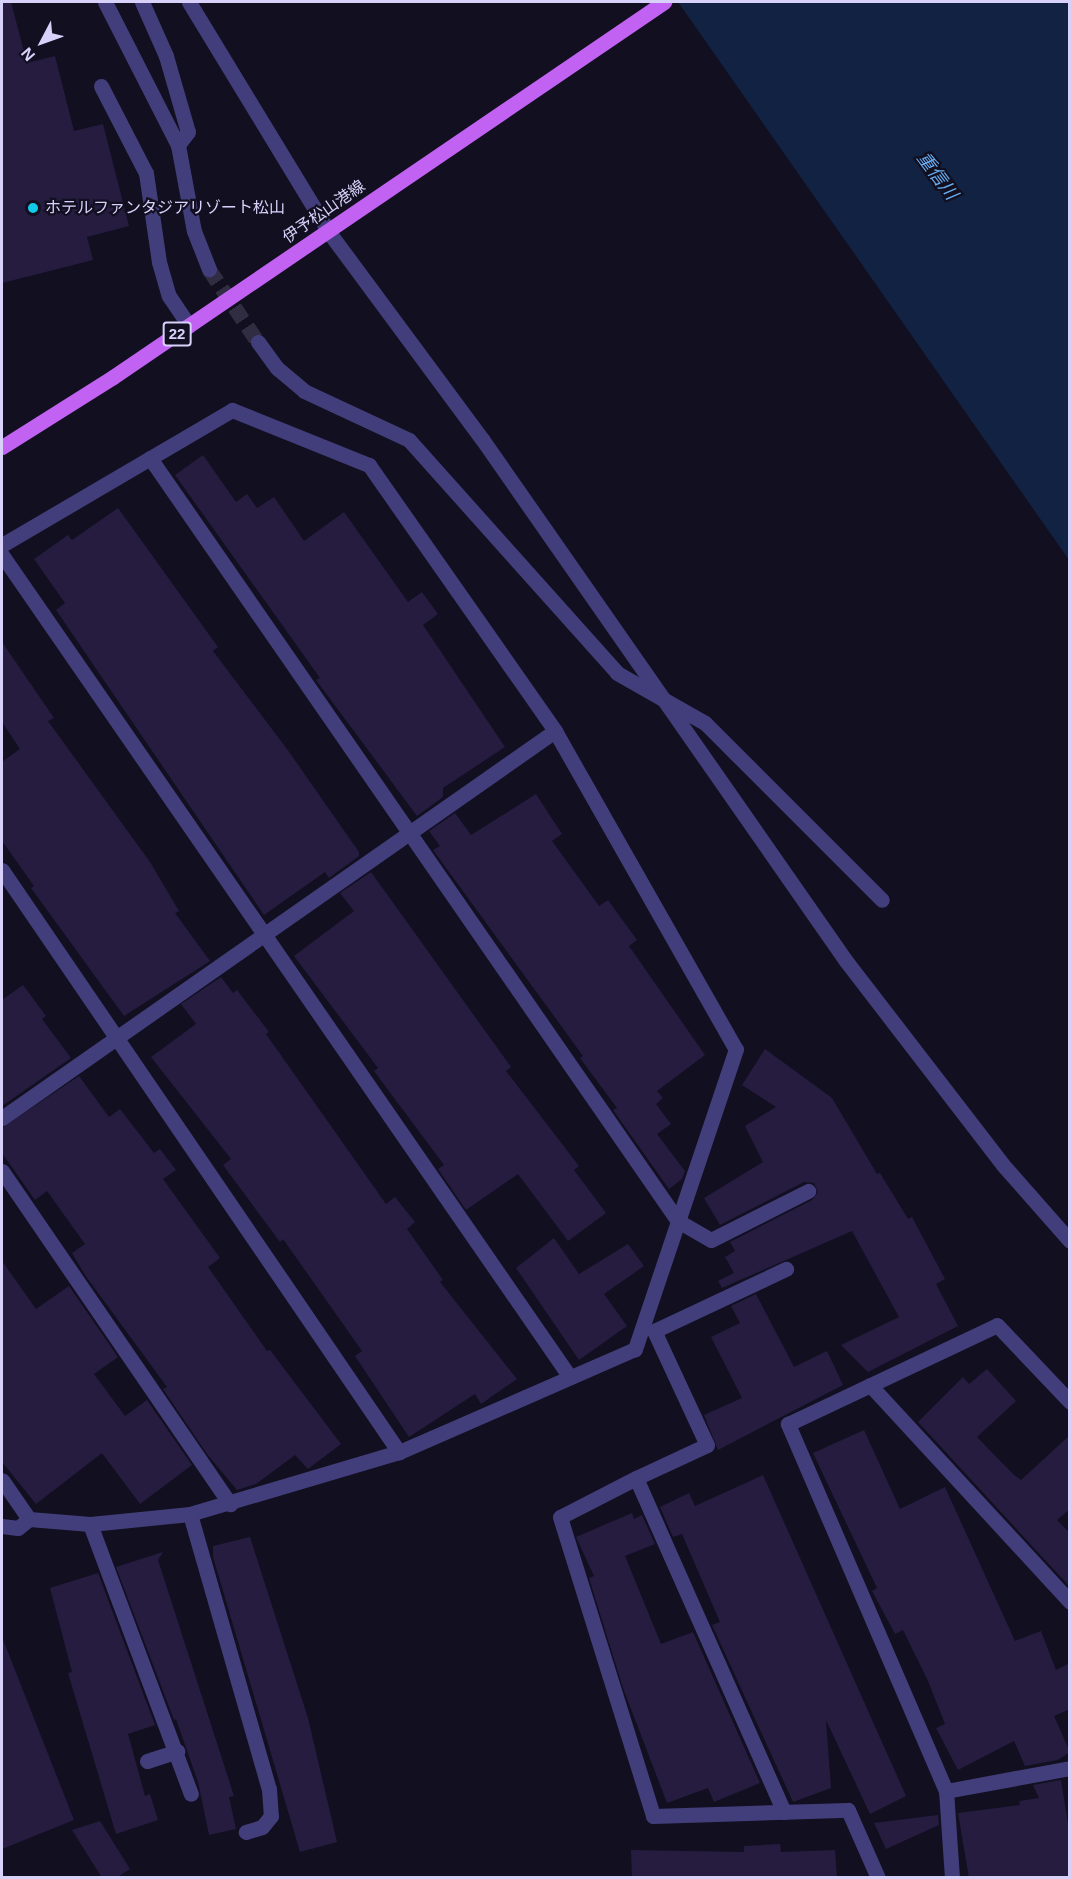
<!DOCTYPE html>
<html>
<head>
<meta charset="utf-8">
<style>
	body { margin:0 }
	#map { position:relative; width:1071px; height:1879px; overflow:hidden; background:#120f20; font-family:Helvetica,"Noto Sans JP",sans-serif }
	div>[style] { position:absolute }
	.water>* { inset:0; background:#112242 }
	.building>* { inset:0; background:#251c40 }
	.minor-tunnel>* { height:15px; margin-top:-7.5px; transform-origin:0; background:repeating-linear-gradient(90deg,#302c41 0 15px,transparent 0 23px) }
	.minor>* { height:15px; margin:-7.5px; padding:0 7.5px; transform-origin:7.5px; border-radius:7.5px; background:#423e7b }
	.primary>* { height:15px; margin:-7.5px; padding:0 7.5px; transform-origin:7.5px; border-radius:7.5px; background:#c162f2 }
	.dots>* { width:16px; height:16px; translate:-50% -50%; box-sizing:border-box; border:3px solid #120f20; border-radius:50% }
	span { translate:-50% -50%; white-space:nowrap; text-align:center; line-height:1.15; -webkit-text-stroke:4.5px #120f20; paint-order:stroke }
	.shield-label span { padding:2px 4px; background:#120f20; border:2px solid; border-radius:4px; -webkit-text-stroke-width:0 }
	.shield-label { font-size:15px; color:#d8d2fb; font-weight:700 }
	.poi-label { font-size:16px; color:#d8d2fb }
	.left { translate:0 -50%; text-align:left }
	.street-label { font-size:16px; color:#d8d2fb }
	.water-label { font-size:18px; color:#68aef3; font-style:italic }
	.frame { position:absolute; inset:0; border:3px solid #d8d2fb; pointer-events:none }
	.north { position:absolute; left:12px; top:12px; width:60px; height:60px; -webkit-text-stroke:4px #120f20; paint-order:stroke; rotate:229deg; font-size:16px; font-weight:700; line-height:24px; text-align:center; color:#d8d2fb }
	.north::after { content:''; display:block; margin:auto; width:21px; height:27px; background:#d8d2fb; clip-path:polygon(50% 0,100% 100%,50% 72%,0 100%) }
</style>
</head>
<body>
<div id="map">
	<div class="water">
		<i style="clip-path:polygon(678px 2px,1069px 2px,1069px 560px)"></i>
	</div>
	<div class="building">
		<i style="clip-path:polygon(2px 2px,11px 2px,27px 63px,55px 56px,74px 131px,103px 124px,129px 226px,87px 237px,93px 260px,2px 283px)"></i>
		<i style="clip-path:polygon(203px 455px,236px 502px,247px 494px,257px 508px,274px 497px,304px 541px,344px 512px,408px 602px,422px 592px,438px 614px,423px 625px,505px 747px,443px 788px,443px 797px,417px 816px,316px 680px,320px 678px,175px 475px)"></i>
		<i style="clip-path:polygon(118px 508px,218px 647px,213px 651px,287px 749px,359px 852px,359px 856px,329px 878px,325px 872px,264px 915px,56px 610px,65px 603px,34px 559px,68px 535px,72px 540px)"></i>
		<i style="clip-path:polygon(2px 642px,54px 718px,48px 721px,150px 862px,179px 911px,175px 913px,210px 961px,124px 1016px,31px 888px,34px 886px,2px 841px,2px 762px,20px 749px,2px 722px)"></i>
		<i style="clip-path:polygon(536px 794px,562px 834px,552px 841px,599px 906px,608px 900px,637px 940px,629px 946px,705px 1055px,657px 1091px,663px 1098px,656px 1104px,671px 1124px,657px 1134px,685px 1171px,682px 1179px,669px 1189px,613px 1110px,617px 1108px,580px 1058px,583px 1056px,433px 850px,440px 846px,429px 831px,455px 813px,471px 835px)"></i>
		<i style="clip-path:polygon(371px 872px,511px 1067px,506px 1071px,579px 1166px,574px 1170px,606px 1213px,568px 1241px,518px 1174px,466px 1210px,438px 1169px,444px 1165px,374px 1071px,378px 1068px,294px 956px,354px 911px,340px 893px)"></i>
		<i style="clip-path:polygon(221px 977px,233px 993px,237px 990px,269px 1032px,266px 1034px,386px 1204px,395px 1197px,415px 1222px,407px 1229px,443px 1280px,440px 1282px,517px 1379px,481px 1404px,475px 1394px,409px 1437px,355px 1356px,362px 1351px,283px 1239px,280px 1242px,223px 1165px,231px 1159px,151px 1057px,196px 1024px,181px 1004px)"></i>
		<i style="clip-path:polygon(23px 985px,46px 1016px,42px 1019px,71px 1058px,2px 1106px,2px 1000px)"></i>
		<i style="clip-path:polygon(765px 1049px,832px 1098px,877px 1174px,880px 1173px,908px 1219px,912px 1217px,945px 1279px,936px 1284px,958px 1326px,868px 1372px,841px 1345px,899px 1317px,852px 1231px,722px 1288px,718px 1281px,734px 1273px,725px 1257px,735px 1251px,730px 1242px,812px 1200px,818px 1192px,814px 1183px,804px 1182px,720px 1225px,704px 1198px,763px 1162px,745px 1126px,776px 1107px,742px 1085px)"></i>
		<i style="clip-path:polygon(79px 1076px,109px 1117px,120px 1109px,154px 1153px,160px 1149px,176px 1170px,163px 1179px,220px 1258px,208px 1267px,267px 1351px,270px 1350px,341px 1444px,308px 1469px,295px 1455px,256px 1484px,237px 1490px,207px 1454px,163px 1389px,167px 1387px,85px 1275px,72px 1253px,85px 1244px,47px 1191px,35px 1200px,2px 1153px,2px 1128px)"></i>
		<i style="clip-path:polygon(554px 1238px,579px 1274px,628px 1244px,644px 1266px,604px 1294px,627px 1326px,579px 1360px,516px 1268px)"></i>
		<i style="clip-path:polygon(2px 1261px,36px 1309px,69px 1286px,118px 1357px,94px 1374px,125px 1416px,147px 1400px,192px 1465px,140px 1504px,102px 1453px,36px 1504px,2px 1462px)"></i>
		<i style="clip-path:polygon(756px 1294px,794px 1367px,827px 1351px,843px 1385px,718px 1450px,704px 1415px,742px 1398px,711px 1337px,740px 1323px,731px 1306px)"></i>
		<i style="clip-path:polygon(987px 1369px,1016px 1401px,977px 1437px,1013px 1474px,1021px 1480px,1070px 1435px,1070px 1509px,1057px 1520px,1070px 1533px,1070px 1587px,918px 1422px,963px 1377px,969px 1384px)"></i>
		<i style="clip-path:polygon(864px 1430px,900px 1509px,945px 1487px,1015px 1641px,1041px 1631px,1056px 1670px,1070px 1663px,1070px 1709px,1054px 1716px,1070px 1752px,1058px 1760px,1025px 1766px,1014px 1741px,958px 1770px,936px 1728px,945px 1724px,928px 1681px,903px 1630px,895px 1634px,872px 1591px,877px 1588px,813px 1453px)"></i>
		<i style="clip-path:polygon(763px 1475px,906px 1796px,870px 1814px,826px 1720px,831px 1788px,793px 1802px,712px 1625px,720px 1622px,682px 1534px,673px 1537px,660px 1507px,689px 1493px,695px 1506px)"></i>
		<i style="clip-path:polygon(632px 1513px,634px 1519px,642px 1515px,655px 1544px,625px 1556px,661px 1644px,693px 1632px,760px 1783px,714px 1802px,708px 1788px,667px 1803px,623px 1688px,589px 1578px,594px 1576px,576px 1537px)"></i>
		<i style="clip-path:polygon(250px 1537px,308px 1718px,337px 1842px,300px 1852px,213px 1557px,213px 1546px)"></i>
		<i style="clip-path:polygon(163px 1552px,158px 1560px,234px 1796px,229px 1797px,236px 1829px,209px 1835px,198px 1782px,176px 1719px,174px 1720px,116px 1567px)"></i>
		<i style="clip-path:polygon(98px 1573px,155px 1725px,128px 1734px,145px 1796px,150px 1794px,158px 1820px,116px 1834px,68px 1673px,72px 1672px,50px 1588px)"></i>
		<i style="clip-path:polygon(2px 1637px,74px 1820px,2px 1849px)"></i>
		<i style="clip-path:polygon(1061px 1780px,1070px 1836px,1070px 1878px,969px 1878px,958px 1813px,1020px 1805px,1019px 1801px,1039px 1798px,1033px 1785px)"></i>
		<i style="clip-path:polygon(938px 1815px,939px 1825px,886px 1849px,874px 1823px)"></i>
		<i style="clip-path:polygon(100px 1821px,130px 1869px,116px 1878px,102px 1878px,72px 1830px)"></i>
		<i style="clip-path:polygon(780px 1844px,781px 1852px,835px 1850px,837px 1878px,632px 1878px,631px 1850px,744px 1852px,744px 1846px)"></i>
	</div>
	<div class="minor-tunnel">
		<i style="left:209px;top:269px;width:88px;rotate:56.1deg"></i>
	</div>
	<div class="minor">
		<i style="left:105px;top:2px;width:161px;rotate:63deg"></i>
		<i style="left:178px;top:145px;width:87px;rotate:79.5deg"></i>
		<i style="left:194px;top:231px;width:41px;rotate:68.5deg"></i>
		<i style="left:142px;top:2px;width:59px;rotate:66deg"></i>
		<i style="left:166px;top:56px;width:79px;rotate:73.9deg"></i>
		<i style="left:188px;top:132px;width:16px;rotate:128deg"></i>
		<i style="left:189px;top:2px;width:268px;rotate:58.7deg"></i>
		<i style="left:328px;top:231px;width:259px;rotate:53.5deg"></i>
		<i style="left:482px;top:439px;width:636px;rotate:55.11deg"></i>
		<i style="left:846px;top:961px;width:257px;rotate:52.4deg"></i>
		<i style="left:1003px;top:1165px;width:101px;rotate:48.6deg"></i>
		<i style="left:101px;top:86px;width:98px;rotate:62.7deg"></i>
		<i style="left:146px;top:173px;width:90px;rotate:81.7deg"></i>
		<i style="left:159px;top:262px;width:35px;rotate:74deg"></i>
		<i style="left:169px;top:296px;width:36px;rotate:56deg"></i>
		<i style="left:258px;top:342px;width:32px;rotate:54deg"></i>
		<i style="left:277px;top:368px;width:35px;rotate:40deg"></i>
		<i style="left:304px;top:391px;width:116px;rotate:25deg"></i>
		<i style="left:409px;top:440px;width:312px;rotate:48.2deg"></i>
		<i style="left:617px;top:673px;width:101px;rotate:29.6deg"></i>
		<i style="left:705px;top:723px;width:250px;rotate:45deg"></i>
		<i style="left:150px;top:458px;width:928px;rotate:55.32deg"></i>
		<i style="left:678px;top:1221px;width:38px;rotate:30deg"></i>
		<i style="left:711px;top:1240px;width:109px;rotate:-26.8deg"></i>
		<i style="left:2px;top:545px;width:267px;rotate:-30.4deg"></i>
		<i style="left:232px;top:410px;width:148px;rotate:21.9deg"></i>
		<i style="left:369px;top:465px;width:325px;rotate:55deg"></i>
		<i style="left:555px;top:731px;width:366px;rotate:60.4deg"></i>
		<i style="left:736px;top:1049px;width:317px;rotate:108.6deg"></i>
		<i style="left:635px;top:1349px;width:257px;rotate:156.4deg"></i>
		<i style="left:399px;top:1452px;width:218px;rotate:163.5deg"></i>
		<i style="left:190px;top:1514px;width:100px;rotate:174.3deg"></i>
		<i style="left:90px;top:1524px;width:61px;rotate:-175.3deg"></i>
		<i style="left:29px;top:1519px;width:47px;rotate:-124.7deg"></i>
		<i style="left:2px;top:555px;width:999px;rotate:55.36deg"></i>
		<i style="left:2px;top:870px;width:705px;rotate:55.7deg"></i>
		<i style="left:2px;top:1118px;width:675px;rotate:-34.99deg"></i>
		<i style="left:2px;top:1171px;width:404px;rotate:55.6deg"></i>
		<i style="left:870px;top:1385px;width:295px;rotate:47.3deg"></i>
		<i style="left:636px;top:1478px;width:85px;rotate:152.8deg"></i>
		<i style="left:560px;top:1517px;width:313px;rotate:72.7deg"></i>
		<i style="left:653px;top:1816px;width:195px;rotate:-1.8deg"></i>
		<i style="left:848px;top:1810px;width:74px;rotate:66.2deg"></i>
		<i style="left:190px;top:1514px;width:286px;rotate:74deg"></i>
		<i style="left:269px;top:1789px;width:27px;rotate:86deg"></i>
		<i style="left:271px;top:1816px;width:14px;rotate:129deg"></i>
		<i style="left:262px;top:1827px;width:17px;rotate:163deg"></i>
		<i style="left:90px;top:1524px;width:288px;rotate:69.5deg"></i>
		<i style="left:2px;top:1526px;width:16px;rotate:7deg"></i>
		<i style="left:18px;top:1528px;width:14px;rotate:-39deg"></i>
		<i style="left:147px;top:1761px;width:32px;rotate:-18deg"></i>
		<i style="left:946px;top:1791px;width:126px;rotate:-10.5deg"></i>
		<i style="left:784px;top:1812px;width:365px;rotate:-113.9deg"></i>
		<i style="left:636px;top:1478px;width:78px;rotate:-24.9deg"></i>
		<i style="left:707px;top:1445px;width:126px;rotate:-114.9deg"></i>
		<i style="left:654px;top:1331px;width:146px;rotate:-25.2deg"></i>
		<i style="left:952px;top:1878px;width:87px;rotate:-93.9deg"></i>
		<i style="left:946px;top:1791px;width:400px;rotate:-113.3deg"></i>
		<i style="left:788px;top:1424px;width:231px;rotate:-25.3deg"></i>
		<i style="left:997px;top:1325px;width:106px;rotate:46.5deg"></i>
	</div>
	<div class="primary">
		<i style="left:2px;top:447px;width:131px;rotate:-32.2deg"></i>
		<i style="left:113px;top:377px;width:667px;rotate:-34.24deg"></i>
	</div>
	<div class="dots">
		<i style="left:33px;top:208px;background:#12cae7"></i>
	</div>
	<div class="shield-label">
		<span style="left:177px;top:334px">22</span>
	</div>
	<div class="poi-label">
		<span class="left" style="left:45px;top:208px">ホテルファンタジアリゾート松山</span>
	</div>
	<div class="street-label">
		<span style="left:324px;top:212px;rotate:-35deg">伊予松山港線</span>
	</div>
	<div class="water-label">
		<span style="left:937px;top:176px;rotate:53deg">重信川</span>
	</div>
	<div class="frame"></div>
	<div class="north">N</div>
</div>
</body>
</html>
